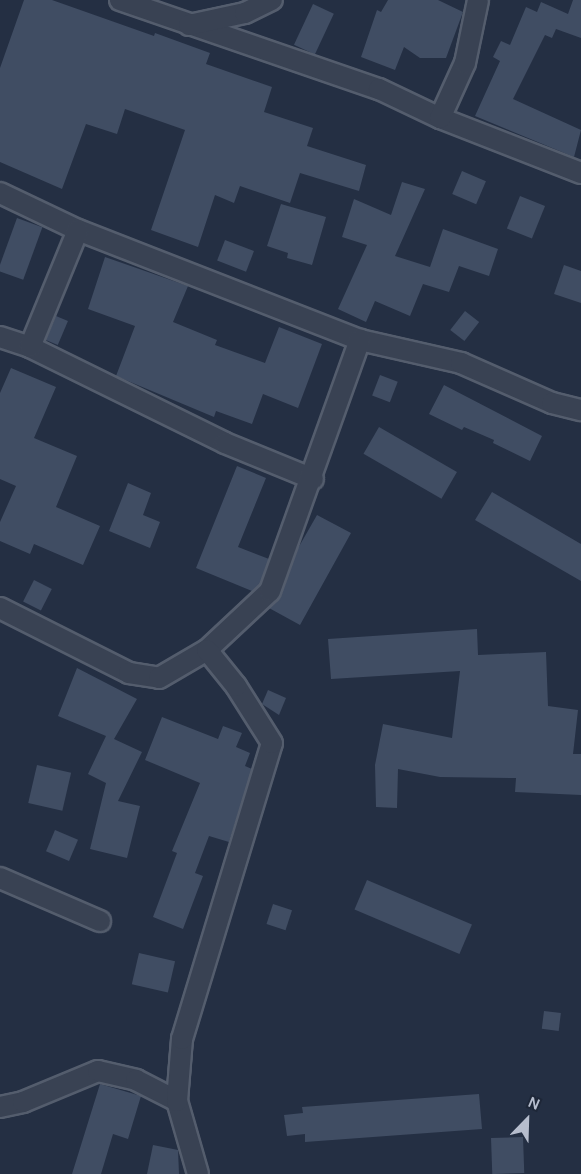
<!DOCTYPE html>
<html>
<head>
<meta charset="utf-8">
<style>
	body { margin:0 }
	#map { position:relative; width:581px; height:1174px; overflow:hidden; background:#242f43; font-family:Karla,sans-serif }
	div>[style] { position:absolute }
	.building>* { inset:0; background:#404d63; transform-origin:0 0 }
	.roads { filter:drop-shadow(2px 0 #545d6d) drop-shadow(-2px 0 #545d6d) drop-shadow(0 2px #545d6d) drop-shadow(0 -2px #545d6d) }
	.minor>* { height:20px; margin:-10px; padding:0 10px; transform-origin:10px; border-radius:10px; background:#394253 }
	span { translate:-50% -50%; white-space:nowrap; text-align:center; line-height:1.15; -webkit-text-stroke:5px #1e2738; paint-order:stroke }
	.north { position:absolute; left:497px; top:1090px; width:60px; height:60px; -webkit-text-stroke:4px #1e2738; paint-order:stroke; rotate:23deg; font-size:16px; font-weight:700; line-height:24px; text-align:center; color:#b6bdcd }
	.north::after { content:''; display:block; margin:auto; width:21px; height:27px; background:#b6bdcd; clip-path:polygon(50% 0,100% 100%,50% 72%,0 100%) }
</style>
</head>
<body>
<div id="map">
	<div class="building">
		<i style="clip-path:polygon(24px 0,52px 0,154px 36px,155px 33px,210px 53px,206px 64px,272px 87px,264px 112px,313px 128px,307px 146px,366px 165px,359px 191px,300px 173px,290px 203px,240px 186px,234px 203px,215px 195px,198px 247px,151px 230px,185px 130px,125px 109px,117px 134px,86px 124px,62px 189px,0 162px,0 68px)"></i>
		<i style="clip-path:polygon(388px 0,438px 0,463px 12px,446px 58px,420px 58px,404px 47px,395px 70px,361px 57px,377px 10px,381px 12px)"></i>
		<i style="clip-path:polygon(573px 0,581px 0,581px 38px,556px 29px,552px 38px,545px 35px,513px 99px,581px 130px,574px 157px,475px 116px,500px 61px,493px 57px,501px 41px,510px 45px,526px 7px,537px 12px,541px 2px,568px 14px)"></i>
		<i style="left:313px;top:4px;width:23px;height:45px;rotate:25deg"></i>
		<i style="left:462px;top:171px;width:26px;height:25px;rotate:23deg"></i>
		<i style="clip-path:polygon(402px 182px,425px 189px,395px 256px,430px 267px,443px 229px,498px 249px,489px 276px,459px 266px,449px 292px,423px 284px,410px 316px,375px 301px,366px 322px,338px 309px,367px 245px,342px 237px,354px 199px,391px 215px)"></i>
		<i style="left:520px;top:196px;width:27px;height:35px;rotate:22deg"></i>
		<i style="clip-path:polygon(281px 204px,326px 217px,312px 265px,287px 258px,288px 253px,267px 246px)"></i>
		<i style="left:17px;top:218px;width:27px;height:56px;rotate:20deg"></i>
		<i style="left:225px;top:240px;width:31px;height:22px;rotate:21deg"></i>
		<i style="clip-path:polygon(105px 257px,188px 286px,173px 322px,217px 340px,215px 345px,265px 363px,279px 327px,322px 344px,298px 408px,263px 394px,252px 424px,216px 411px,214px 417px,116px 376px,135px 326px,88px 309px)"></i>
		<i style="clip-path:polygon(564px 265px,581px 271px,581px 303px,554px 294px)"></i>
		<i style="left:465px;top:311px;width:18px;height:24px;rotate:38deg"></i>
		<i style="left:56px;top:316px;width:13px;height:26px;rotate:23deg"></i>
		<i style="clip-path:polygon(11px 368px,56px 387px,34px 438px,77px 456px,56px 507px,100px 526px,83px 565px,34px 544px,30px 554px,0 541px,0 522px,16px 486px,0 479px,0 393px)"></i>
		<i style="left:380px;top:375px;width:19px;height:22px;rotate:21deg"></i>
		<i style="clip-path:polygon(444px 385px,542px 436px,530px 461px,493px 443px,494px 440px,464px 427px,462px 430px,429px 414px)"></i>
		<i style="left:379px;top:427px;width:90px;height:31px;rotate:30deg"></i>
		<i style="clip-path:polygon(237px 466px,266px 478px,238px 547px,269px 559px,260px 584px,252px 591px,196px 568px)"></i>
		<i style="clip-path:polygon(128px 483px,151px 493px,143px 515px,160px 522px,150px 548px,109px 531px)"></i>
		<i style="clip-path:polygon(492px 492px,581px 544px,581px 581px,475px 520px)"></i>
		<i style="clip-path:polygon(317px 515px,351px 533px,300px 625px,269px 608px,281px 596px,297px 550px)"></i>
		<i style="left:34px;top:580px;width:20px;height:24px;rotate:27deg"></i>
		<i style="clip-path:polygon(477px 629px,478px 655px,546px 652px,548px 706px,578px 710px,573px 754px,581px 754px,581px 795px,515px 792px,516px 778px,440px 777px,398px 769px,397px 808px,376px 807px,375px 765px,383px 724px,452px 738px,460px 671px,331px 679px,328px 639px)"></i>
		<i style="clip-path:polygon(77px 668px,137px 699px,114px 739px,142px 752px,118px 801px,140px 806px,127px 858px,90px 849px,106px 783px,88px 774px,106px 736px,58px 716px)"></i>
		<i style="clip-path:polygon(268px 690px,286px 698px,279px 715px,262px 704px)"></i>
		<i style="clip-path:polygon(162px 717px,218px 739px,223px 726px,242px 733px,236px 747px,250px 753px,245px 766px,252px 769px,229px 842px,209px 836px,195px 873px,203px 876px,183px 929px,153px 917px,177px 853px,172px 851px,200px 783px,145px 760px)"></i>
		<i style="left:37px;top:765px;width:35px;height:39px;rotate:13deg"></i>
		<i style="left:55px;top:830px;width:25px;height:23px;rotate:23deg"></i>
		<i style="left:367px;top:880px;width:114px;height:32px;rotate:23deg"></i>
		<i style="left:273px;top:904px;width:20px;height:21px;rotate:18deg"></i>
		<i style="left:139px;top:953px;width:37px;height:32px;rotate:13deg"></i>
		<i style="left:544px;top:1011px;width:17px;height:18px;rotate:7deg"></i>
		<i style="clip-path:polygon(100px 1084px,141px 1096px,128px 1139px,113px 1134px,101px 1174px,72px 1174px)"></i>
		<i style="clip-path:polygon(479px 1094px,482px 1129px,305px 1142px,305px 1134px,287px 1136px,284px 1115px,303px 1113px,302px 1107px)"></i>
		<i style="left:523px;top:1137px;width:36px;height:32px;rotate:88deg"></i>
		<i style="clip-path:polygon(153px 1145px,178px 1150px,179px 1174px,147px 1174px)"></i>
	</div>
	<div class="roads">
		<div class="minor">
			<i style="left:120px;top:0;width:274px;rotate:19deg"></i>
			<i style="left:379px;top:89px;width:68px;rotate:25.4deg"></i>
			<i style="left:440px;top:118px;width:151px;rotate:21.3deg"></i>
			<i style="left:189px;top:25px;width:57px;rotate:-12.1deg"></i>
			<i style="left:245px;top:13px;width:30px;rotate:-26deg"></i>
			<i style="left:440px;top:118px;width:60px;rotate:-65.6deg"></i>
			<i style="left:465px;top:63px;width:64px;rotate:-78.3deg"></i>
			<i style="left:0;top:193px;width:86px;rotate:25.4deg"></i>
			<i style="left:78px;top:230px;width:303px;rotate:21.3deg"></i>
			<i style="left:360px;top:340px;width:104px;rotate:12.8deg"></i>
			<i style="left:461px;top:363px;width:99px;rotate:23.7deg"></i>
			<i style="left:552px;top:403px;width:30px;rotate:14deg"></i>
			<i style="left:0;top:337px;width:32px;rotate:18deg"></i>
			<i style="left:30px;top:347px;width:217px;rotate:26.2deg"></i>
			<i style="left:225px;top:443px;width:95px;rotate:22.2deg"></i>
			<i style="left:30px;top:347px;width:126px;rotate:-67.7deg"></i>
			<i style="left:0;top:608px;width:144px;rotate:26.7deg"></i>
			<i style="left:129px;top:673px;width:30px;rotate:9deg"></i>
			<i style="left:159px;top:678px;width:56px;rotate:-30.3deg"></i>
			<i style="left:207px;top:650px;width:86px;rotate:-43.1deg"></i>
			<i style="left:270px;top:591px;width:267px;rotate:-70.3deg"></i>
			<i style="left:0;top:878px;width:109px;rotate:23.3deg"></i>
			<i style="left:0;top:1107px;width:24px;rotate:-12deg"></i>
			<i style="left:23px;top:1102px;width:81px;rotate:-22.5deg"></i>
			<i style="left:98px;top:1071px;width:39px;rotate:13deg"></i>
			<i style="left:136px;top:1080px;width:46px;rotate:27.1deg"></i>
			<i style="left:198px;top:1174px;width:76px;rotate:-106deg"></i>
			<i style="left:177px;top:1101px;width:62px;rotate:-85.4deg"></i>
			<i style="left:182px;top:1039px;width:309px;rotate:-73.1deg"></i>
			<i style="left:272px;top:743px;width:67px;rotate:-122.3deg"></i>
			<i style="left:236px;top:686px;width:46px;rotate:-128.9deg"></i>
		</div>
	</div>
	<div class="north">N</div>
</div>
</body>
</html>
